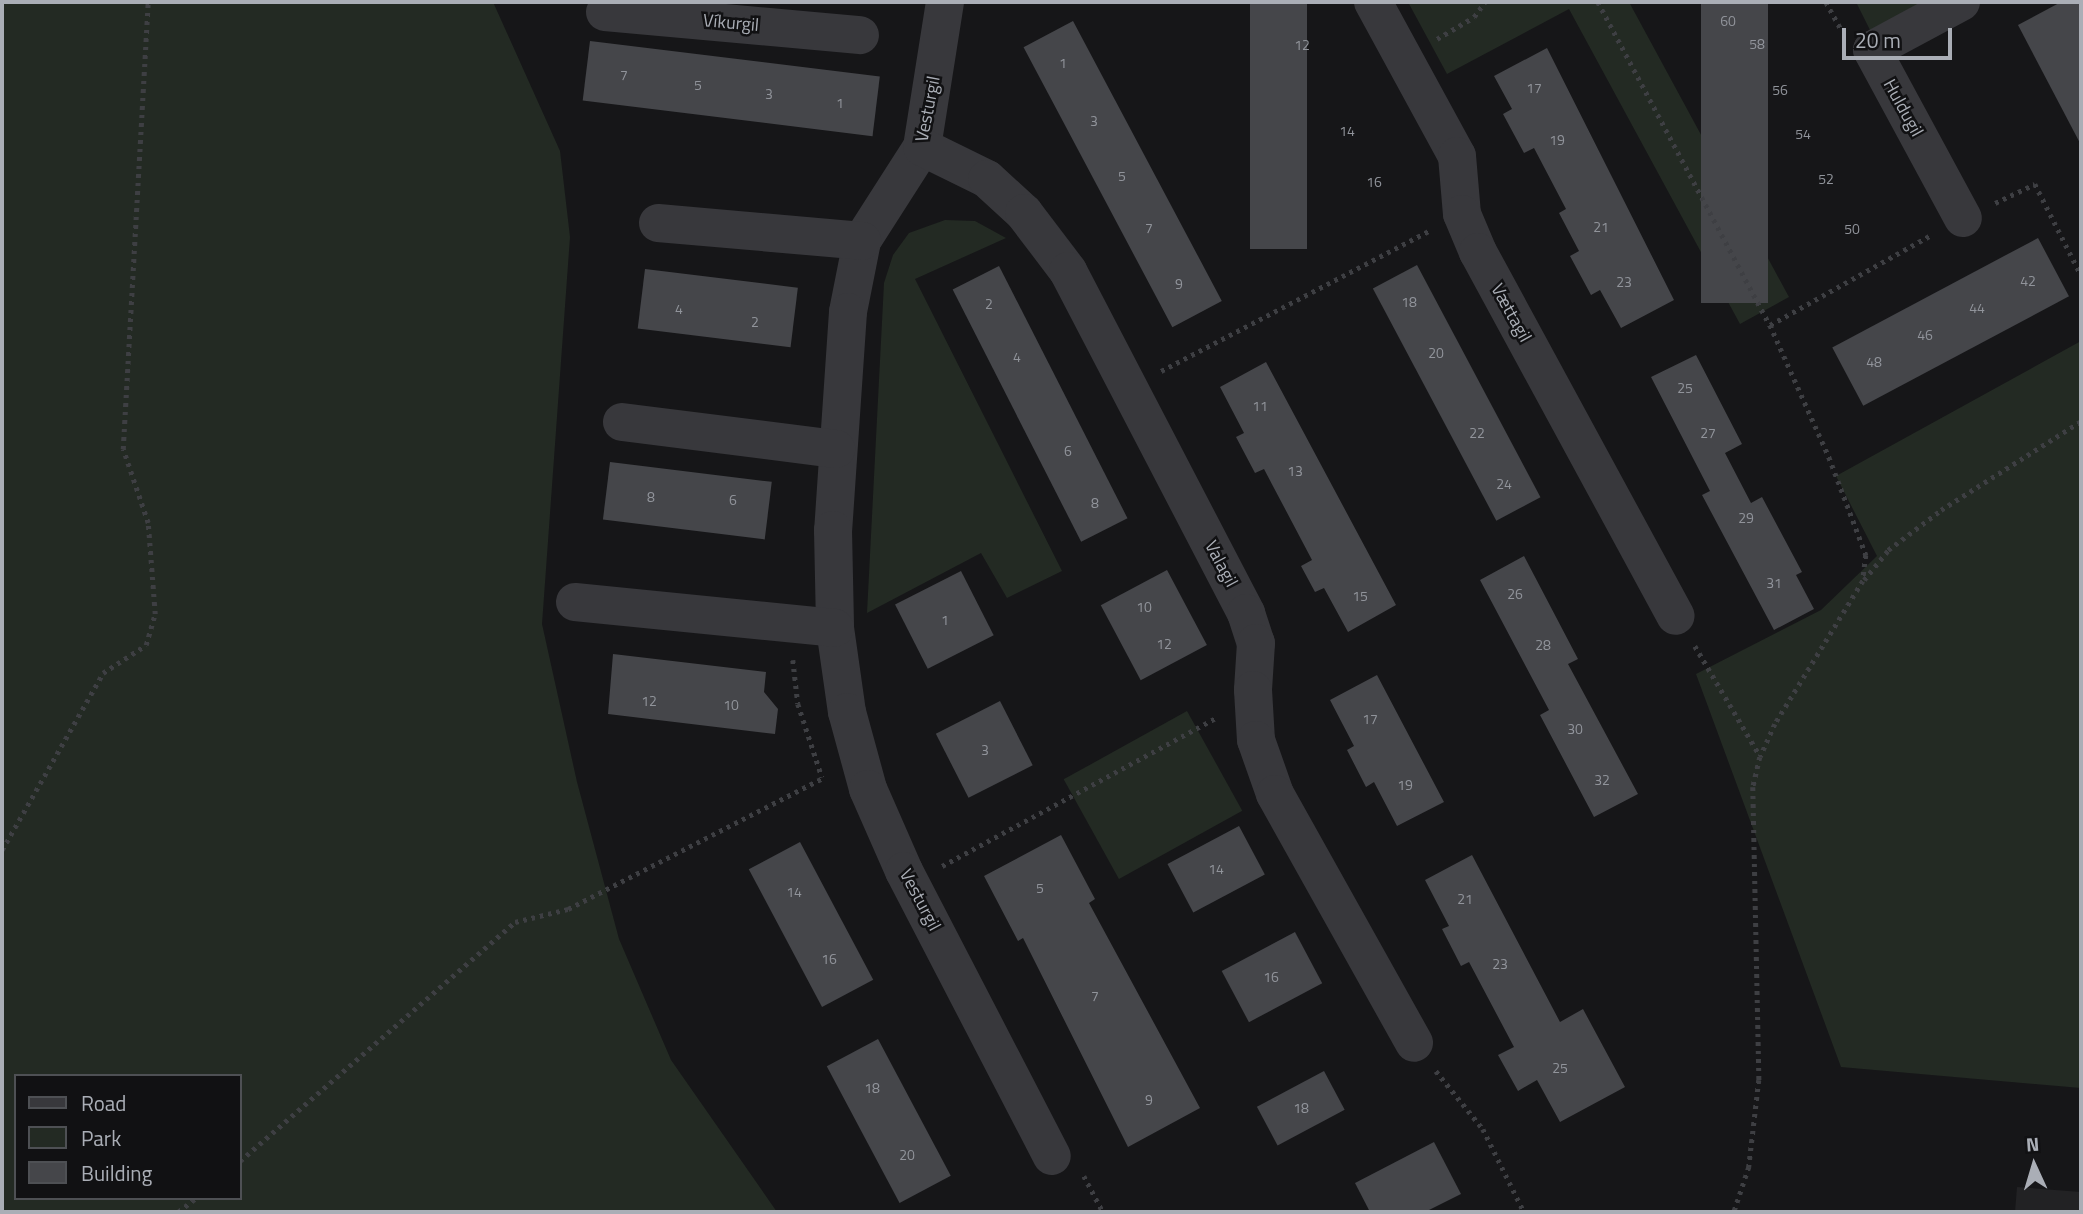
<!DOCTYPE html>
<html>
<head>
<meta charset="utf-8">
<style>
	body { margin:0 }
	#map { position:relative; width:2083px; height:1214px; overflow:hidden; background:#161618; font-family:"Titillium Web",sans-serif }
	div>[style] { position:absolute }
	.built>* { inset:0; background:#222224 }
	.green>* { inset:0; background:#232a23; transform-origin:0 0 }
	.building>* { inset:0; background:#45464a; transform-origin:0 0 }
	.path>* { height:4.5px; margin-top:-2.25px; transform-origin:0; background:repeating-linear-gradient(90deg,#3e3f43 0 3.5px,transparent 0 8.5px) }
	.minor>* { height:38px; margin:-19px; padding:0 19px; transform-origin:19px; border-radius:19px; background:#38383c }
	span { translate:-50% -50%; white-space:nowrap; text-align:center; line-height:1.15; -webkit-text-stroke:5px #111113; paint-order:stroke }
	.number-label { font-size:14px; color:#91949b }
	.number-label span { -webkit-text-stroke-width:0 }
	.street-label { font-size:18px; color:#aaaeb6 }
	.frame { position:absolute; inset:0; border:4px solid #aaaeb6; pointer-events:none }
	.legend { position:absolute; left:14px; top:1074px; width:228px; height:126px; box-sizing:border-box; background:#111113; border:2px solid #4e5054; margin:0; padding:9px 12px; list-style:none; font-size:21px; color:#aaaeb6 }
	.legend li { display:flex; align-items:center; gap:14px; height:35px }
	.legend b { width:35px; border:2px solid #4e5054 }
	.north { position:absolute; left:1999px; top:1130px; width:70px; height:70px; -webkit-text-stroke:5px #111113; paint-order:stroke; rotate:356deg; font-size:19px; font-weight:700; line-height:28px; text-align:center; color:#aaaeb6 }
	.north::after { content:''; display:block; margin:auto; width:24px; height:32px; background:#aaaeb6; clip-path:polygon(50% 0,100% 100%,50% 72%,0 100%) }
	.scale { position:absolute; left:1842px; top:28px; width:110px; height:32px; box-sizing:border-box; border:4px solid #aaaeb6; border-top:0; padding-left:9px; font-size:21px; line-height:24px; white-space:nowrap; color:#aaaeb6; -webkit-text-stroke:5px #111113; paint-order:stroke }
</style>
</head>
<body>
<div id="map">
	<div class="built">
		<i style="clip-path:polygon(2017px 1187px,2081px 1192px,2081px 1212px,2015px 1212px)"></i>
	</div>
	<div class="green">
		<i style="clip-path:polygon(evenodd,2px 2px,493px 2px,560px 151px,570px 237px,542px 624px,577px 782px,619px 939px,671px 1060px,777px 1212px,2px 1212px,2px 2px,16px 1076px,240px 1076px,240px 1198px,16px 1198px,16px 1076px)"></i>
		<i style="clip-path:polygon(1408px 2px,1629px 2px,1789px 297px,1740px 324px,1569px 9px,1447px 74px)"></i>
		<i style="clip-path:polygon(1856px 2px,1925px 2px,1870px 30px)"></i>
		<i style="clip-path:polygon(945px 220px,975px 221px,1006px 238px,915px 279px,1062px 571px,1007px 598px,981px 553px,867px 613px,884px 283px,893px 255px,909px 233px)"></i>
		<i style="clip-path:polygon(2081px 341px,2081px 1088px,1841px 1067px,1696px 674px,1821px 610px,1877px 556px,1836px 476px)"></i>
		<i style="left:1187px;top:711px;width:114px;height:141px;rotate:61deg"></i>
	</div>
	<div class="building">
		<i style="left:1250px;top:2px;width:57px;height:247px"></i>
		<i style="left:1701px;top:2px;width:67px;height:301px"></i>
		<i style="clip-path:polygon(2061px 2px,2081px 2px,2081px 145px,2018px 25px)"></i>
		<i style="left:1073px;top:21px;width:317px;height:56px;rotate:62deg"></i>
		<i style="left:590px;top:41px;width:292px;height:60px;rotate:7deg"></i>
		<i style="clip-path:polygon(1547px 48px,1674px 300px,1621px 328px,1600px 290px,1591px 295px,1570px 256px,1579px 251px,1559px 213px,1566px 209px,1534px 148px,1524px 153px,1503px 114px,1512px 109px,1494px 76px)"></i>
		<i style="left:2038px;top:238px;width:66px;height:233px;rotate:62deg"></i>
		<i style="left:1417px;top:265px;width:263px;height:50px;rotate:62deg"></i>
		<i style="left:999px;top:266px;width:283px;height:52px;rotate:63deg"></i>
		<i style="left:645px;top:269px;width:154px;height:60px;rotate:7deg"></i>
		<i style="clip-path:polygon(1696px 355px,1742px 444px,1725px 453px,1751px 503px,1762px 497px,1802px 572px,1796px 575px,1814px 609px,1774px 630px,1702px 495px,1710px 491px,1651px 377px)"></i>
		<i style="clip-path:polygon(1266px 362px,1396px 605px,1348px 632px,1324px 588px,1315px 592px,1301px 566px,1312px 560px,1264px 469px,1255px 473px,1236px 437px,1244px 433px,1220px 387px)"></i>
		<i style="left:610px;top:462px;width:163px;height:58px;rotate:7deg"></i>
		<i style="clip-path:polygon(1524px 556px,1578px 659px,1568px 664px,1638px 794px,1594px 817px,1540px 715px,1549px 710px,1480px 580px)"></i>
		<i style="left:1167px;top:570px;width:85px;height:75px;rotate:62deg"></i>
		<i style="left:961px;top:571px;width:72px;height:74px;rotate:63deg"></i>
		<i style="clip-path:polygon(613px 654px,766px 672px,764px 692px,778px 709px,775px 734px,608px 714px)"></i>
		<i style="clip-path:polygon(1377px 675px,1444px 802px,1397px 826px,1374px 782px,1366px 787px,1347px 750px,1354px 746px,1330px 700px)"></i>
		<i style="left:1000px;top:701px;width:72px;height:72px;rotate:63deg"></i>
		<i style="left:1239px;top:826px;width:55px;height:81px;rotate:62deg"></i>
		<i style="clip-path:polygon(1061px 835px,1095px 899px,1089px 903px,1200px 1108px,1128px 1147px,1023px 938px,1018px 941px,984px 876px)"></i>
		<i style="left:800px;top:842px;width:156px;height:58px;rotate:62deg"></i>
		<i style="clip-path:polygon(1472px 855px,1560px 1022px,1583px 1009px,1625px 1087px,1560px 1122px,1537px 1080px,1518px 1091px,1498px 1055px,1514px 1047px,1469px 962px,1461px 966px,1442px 929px,1449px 926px,1425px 880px)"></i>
		<i style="left:1295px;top:932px;width:58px;height:83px;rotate:62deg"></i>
		<i style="left:878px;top:1039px;width:155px;height:58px;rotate:62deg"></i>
		<i style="left:1324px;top:1071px;width:44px;height:76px;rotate:62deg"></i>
		<i style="clip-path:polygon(1434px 1142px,1461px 1194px,1425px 1212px,1370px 1212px,1355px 1183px)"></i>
	</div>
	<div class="path">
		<i style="left:1598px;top:2px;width:366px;rotate:62deg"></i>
		<i style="left:1770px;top:325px;width:145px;rotate:65.9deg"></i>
		<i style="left:1829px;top:457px;width:105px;rotate:69.3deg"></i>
		<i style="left:1866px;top:555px;width:26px;rotate:97deg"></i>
		<i style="left:1863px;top:581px;width:168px;rotate:121.6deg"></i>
		<i style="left:1775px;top:724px;width:36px;rotate:114deg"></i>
		<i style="left:1760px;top:757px;width:31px;rotate:103deg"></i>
		<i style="left:1753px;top:787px;width:293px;rotate:88.8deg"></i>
		<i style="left:1759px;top:1080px;width:88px;rotate:96.6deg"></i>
		<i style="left:1749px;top:1167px;width:47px;rotate:108.4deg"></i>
		<i style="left:1826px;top:2px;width:31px;rotate:61deg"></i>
		<i style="left:1437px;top:39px;width:43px;rotate:-30.7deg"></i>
		<i style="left:1474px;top:17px;width:19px;rotate:-54deg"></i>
		<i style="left:1995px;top:203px;width:44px;rotate:-25.4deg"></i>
		<i style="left:2035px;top:184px;width:102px;rotate:63.2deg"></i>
		<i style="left:1770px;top:325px;width:184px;rotate:-29.2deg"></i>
		<i style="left:1161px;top:371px;width:302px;rotate:-27.6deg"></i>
		<i style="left:1864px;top:580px;width:38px;rotate:-51deg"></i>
		<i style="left:1888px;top:550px;width:66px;rotate:-37deg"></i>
		<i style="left:1941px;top:510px;width:166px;rotate:-32.4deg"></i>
		<i style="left:1695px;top:646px;width:128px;rotate:59.4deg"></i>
		<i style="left:793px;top:660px;width:44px;rotate:83.5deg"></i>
		<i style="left:798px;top:704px;width:77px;rotate:71.8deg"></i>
		<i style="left:2px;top:850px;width:204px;rotate:-60.3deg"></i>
		<i style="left:103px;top:673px;width:51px;rotate:-33.1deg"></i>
		<i style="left:146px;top:645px;width:32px;rotate:-74deg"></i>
		<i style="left:155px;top:614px;width:91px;rotate:-94.4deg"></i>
		<i style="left:148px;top:523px;width:78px;rotate:-108.7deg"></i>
		<i style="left:123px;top:449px;width:448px;rotate:-86.8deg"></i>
		<i style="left:942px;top:866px;width:314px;rotate:-28.4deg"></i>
		<i style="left:1436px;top:1071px;width:75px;rotate:51deg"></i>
		<i style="left:1483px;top:1129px;width:93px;rotate:63.7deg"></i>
		<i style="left:240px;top:1161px;width:364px;rotate:-41deg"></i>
		<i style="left:515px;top:922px;width:55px;rotate:-13.8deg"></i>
		<i style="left:568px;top:909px;width:287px;rotate:-27.2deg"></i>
		<i style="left:1084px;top:1176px;width:41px;rotate:62.2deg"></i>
		<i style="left:178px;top:1212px;width:23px;rotate:-38deg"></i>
	</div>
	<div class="minor">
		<i style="left:945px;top:2px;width:147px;rotate:99deg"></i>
		<i style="left:922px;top:147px;width:112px;rotate:122.6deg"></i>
		<i style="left:862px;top:241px;width:72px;rotate:101.2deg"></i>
		<i style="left:848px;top:312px;width:219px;rotate:93.9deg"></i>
		<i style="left:833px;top:530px;width:98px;rotate:88.8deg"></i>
		<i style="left:835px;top:628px;width:85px;rotate:81.9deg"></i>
		<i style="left:847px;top:712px;width:80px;rotate:74.7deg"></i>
		<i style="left:868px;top:789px;width:90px;rotate:66.3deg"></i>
		<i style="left:904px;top:871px;width:321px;rotate:62.6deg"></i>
		<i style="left:1373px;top:2px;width:175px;rotate:61.4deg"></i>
		<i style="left:1457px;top:156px;width:58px;rotate:85.1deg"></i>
		<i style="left:1462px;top:214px;width:41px;rotate:67.2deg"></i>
		<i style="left:1478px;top:252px;width:414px;rotate:61.5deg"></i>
		<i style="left:1961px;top:2px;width:101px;rotate:151.7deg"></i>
		<i style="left:1872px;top:50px;width:191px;rotate:61.6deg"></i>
		<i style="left:605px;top:12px;width:256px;rotate:5.2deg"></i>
		<i style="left:922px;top:147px;width:72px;rotate:26.2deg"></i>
		<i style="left:987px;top:179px;width:50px;rotate:42.6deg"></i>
		<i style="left:1024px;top:213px;width:73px;rotate:52.8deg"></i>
		<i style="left:1068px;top:271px;width:386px;rotate:62.5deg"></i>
		<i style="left:1246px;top:613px;width:32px;rotate:72deg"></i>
		<i style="left:1256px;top:643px;width:47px;rotate:93.7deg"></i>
		<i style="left:1253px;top:690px;width:50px;rotate:86.6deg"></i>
		<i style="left:1256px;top:740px;width:57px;rotate:70.6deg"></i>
		<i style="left:1275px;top:794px;width:285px;rotate:60.8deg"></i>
		<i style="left:658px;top:223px;width:205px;rotate:5deg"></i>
		<i style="left:622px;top:422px;width:216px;rotate:7.2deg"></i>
		<i style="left:575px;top:602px;width:261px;rotate:5.7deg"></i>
	</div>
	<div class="number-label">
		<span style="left:1728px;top:21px">60</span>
		<span style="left:1757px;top:44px">58</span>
		<span style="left:1302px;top:45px">12</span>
		<span style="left:1063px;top:63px">1</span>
		<span style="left:624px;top:75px">7</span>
		<span style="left:698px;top:85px">5</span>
		<span style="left:1534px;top:88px">17</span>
		<span style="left:1780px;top:90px">56</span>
		<span style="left:769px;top:94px">3</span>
		<span style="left:840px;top:103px">1</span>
		<span style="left:1094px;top:121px">3</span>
		<span style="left:1347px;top:131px">14</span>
		<span style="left:1803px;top:134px">54</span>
		<span style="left:1557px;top:140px">19</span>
		<span style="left:1122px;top:176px">5</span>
		<span style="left:1826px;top:179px">52</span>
		<span style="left:1374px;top:182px">16</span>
		<span style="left:1601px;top:227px">21</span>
		<span style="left:1149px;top:228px">7</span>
		<span style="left:1852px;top:229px">50</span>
		<span style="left:2028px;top:281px">42</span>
		<span style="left:1624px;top:282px">23</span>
		<span style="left:1179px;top:284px">9</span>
		<span style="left:1409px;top:302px">18</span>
		<span style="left:989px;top:304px">2</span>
		<span style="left:1977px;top:308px">44</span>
		<span style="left:679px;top:309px">4</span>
		<span style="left:755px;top:322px">2</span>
		<span style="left:1925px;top:335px">46</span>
		<span style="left:1436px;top:353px">20</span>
		<span style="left:1017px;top:357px">4</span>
		<span style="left:1874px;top:362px">48</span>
		<span style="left:1685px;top:388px">25</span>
		<span style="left:1260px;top:406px">11</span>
		<span style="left:1477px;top:433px">22</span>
		<span style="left:1708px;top:433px">27</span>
		<span style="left:1068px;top:451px">6</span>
		<span style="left:1295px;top:471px">13</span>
		<span style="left:1504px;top:484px">24</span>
		<span style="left:651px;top:497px">8</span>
		<span style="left:733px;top:500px">6</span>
		<span style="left:1095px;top:503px">8</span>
		<span style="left:1746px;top:518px">29</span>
		<span style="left:1774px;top:583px">31</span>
		<span style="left:1515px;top:594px">26</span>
		<span style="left:1360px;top:596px">15</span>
		<span style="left:1144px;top:607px">10</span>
		<span style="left:945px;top:620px">1</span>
		<span style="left:1164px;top:644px">12</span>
		<span style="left:1543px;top:645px">28</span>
		<span style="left:649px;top:701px">12</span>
		<span style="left:731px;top:705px">10</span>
		<span style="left:1370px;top:719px">17</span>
		<span style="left:1575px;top:729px">30</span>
		<span style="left:985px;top:750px">3</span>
		<span style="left:1602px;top:780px">32</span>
		<span style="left:1405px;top:785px">19</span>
		<span style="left:1216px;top:869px">14</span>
		<span style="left:1040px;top:888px">5</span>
		<span style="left:794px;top:892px">14</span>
		<span style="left:1465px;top:899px">21</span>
		<span style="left:829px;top:959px">16</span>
		<span style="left:1500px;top:964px">23</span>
		<span style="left:1271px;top:977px">16</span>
		<span style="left:1095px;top:996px">7</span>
		<span style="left:1560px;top:1068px">25</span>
		<span style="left:872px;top:1088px">18</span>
		<span style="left:1149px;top:1100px">9</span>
		<span style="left:1301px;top:1108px">18</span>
		<span style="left:907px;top:1155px">20</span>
	</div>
	<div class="street-label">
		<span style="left:731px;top:23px;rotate:5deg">Víkurgil</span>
		<span style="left:1903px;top:108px;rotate:61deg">Huldugil</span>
		<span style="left:928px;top:109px;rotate:-79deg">Vesturgil</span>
		<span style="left:1511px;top:313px;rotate:61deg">Vættagil</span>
		<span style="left:1221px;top:564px;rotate:62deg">Valagil</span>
		<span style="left:920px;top:900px;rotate:62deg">Vesturgil</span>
	</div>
	<div class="frame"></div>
	<ul class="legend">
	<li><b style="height:9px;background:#38383c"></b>Road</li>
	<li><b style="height:19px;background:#232a23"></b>Park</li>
	<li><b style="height:19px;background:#45464a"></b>Building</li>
	</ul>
	<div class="north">N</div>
	<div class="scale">20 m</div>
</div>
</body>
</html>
